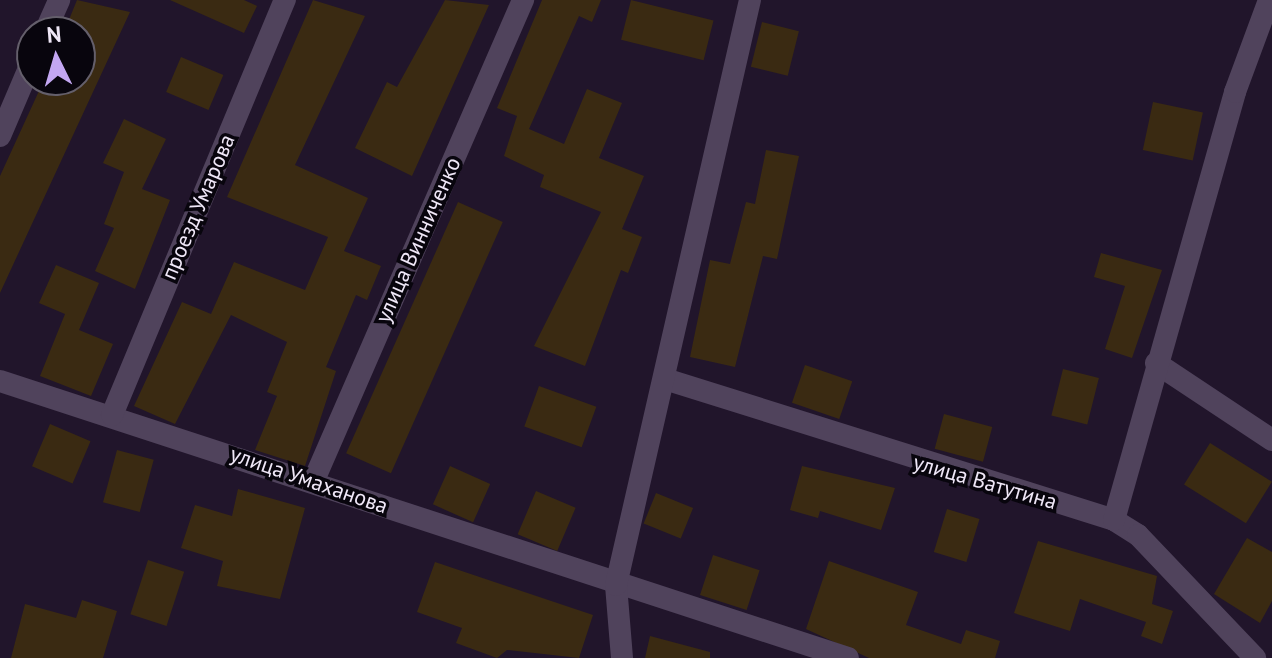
<!DOCTYPE html>
<html>
<head>
<meta charset="utf-8">
<style>
	body { margin:0 }
	#map { position:relative; width:1272px; height:658px; overflow:hidden; background:#21152b; font-family:"PT Sans",sans-serif }
	div>[style] { position:absolute }
	.building>* { inset:0; background:#3a2a12; transform-origin:0 0 }
	.street>* { height:22px; margin:-11px; padding:0 11px; transform-origin:11px; border-radius:11px; background:#50435c }
	span { translate:-50% -50%; white-space:nowrap; text-align:center; line-height:1.15; -webkit-text-stroke:7px #08050d; paint-order:stroke }
	.street-label { font-size:22px; color:#efe7f7 }
	.north { position:absolute; left:16px; top:16px; width:80px; height:80px; box-sizing:border-box; background:#08050d; border:2px solid #645f6b; border-radius:50%; rotate:355deg; font-size:22px; font-weight:700; line-height:32px; text-align:center; color:#efe7f7 }
	.north::after { content:''; display:block; margin:auto; width:28px; height:36px; background:#c3a7f2; clip-path:polygon(50% 0,100% 100%,50% 72%,0 100%) }
</style>
</head>
<body>
<div id="map">
	<div class="building">
		<i style="clip-path:polygon(77px 0,130px 12px,0 293px,0 176px,44px 80px,80px 80px,80px 32px,64px 32px)"></i>
		<i style="clip-path:polygon(170px 0,244px 0,257px 6px,244px 33px)"></i>
		<i style="clip-path:polygon(313px 0,365px 16px,295px 165px,368px 198px,344px 251px,381px 266px,367px 300px,356px 295px,326px 367px,336px 371px,305px 466px,255px 450px,277px 396px,267px 392px,287px 342px,231px 315px,175px 424px,134px 406px,182px 302px,211px 314px,234px 262px,305px 290px,328px 237px,227px 197px)"></i>
		<i style="clip-path:polygon(445px 0,489px 5px,412px 176px,355px 148px,387px 82px,397px 87px)"></i>
		<i style="clip-path:polygon(542px 0,601px 0,592px 22px,579px 16px,529px 129px,564px 144px,587px 89px,622px 103px,599px 158px,644px 176px,622px 229px,642px 237px,628px 273px,621px 270px,585px 366px,534px 346px,601px 212px,540px 187px,544px 175px,504px 156px,517px 116px,497px 108px)"></i>
		<i style="left:631px;top:0;width:85px;height:41px;rotate:14deg"></i>
		<i style="left:762px;top:22px;width:38px;height:46px;rotate:14deg"></i>
		<i style="left:181px;top:57px;width:46px;height:38px;rotate:23deg"></i>
		<i style="left:1153px;top:102px;width:51px;height:49px;rotate:12deg"></i>
		<i style="clip-path:polygon(124px 119px,166px 139px,142px 189px,170px 200px,135px 289px,95px 271px,114px 228px,104px 224px,124px 172px,103px 163px)"></i>
		<i style="clip-path:polygon(766px 150px,799px 156px,777px 259px,763px 256px,735px 367px,690px 357px,710px 260px,730px 264px,746px 202px,755px 204px)"></i>
		<i style="left:458px;top:202px;width:49px;height:275px;rotate:24deg"></i>
		<i style="clip-path:polygon(1101px 253px,1162px 270px,1132px 358px,1105px 349px,1125px 286px,1094px 277px)"></i>
		<i style="clip-path:polygon(56px 265px,99px 283px,79px 330px,113px 344px,91px 396px,40px 376px,65px 314px,39px 303px)"></i>
		<i style="left:805px;top:365px;width:50px;height:40px;rotate:19deg"></i>
		<i style="left:1063px;top:369px;width:37px;height:48px;rotate:14deg"></i>
		<i style="left:539px;top:386px;width:61px;height:43px;rotate:20deg"></i>
		<i style="left:944px;top:414px;width:50px;height:36px;rotate:15deg"></i>
		<i style="left:50px;top:424px;width:44px;height:46px;rotate:23deg"></i>
		<i style="left:1210px;top:443px;width:73px;height:49px;rotate:32deg"></i>
		<i style="left:117px;top:450px;width:38px;height:54px;rotate:15deg"></i>
		<i style="left:450px;top:466px;width:44px;height:42px;rotate:24deg"></i>
		<i style="clip-path:polygon(802px 466px,895px 488px,881px 530px,820px 511px,818px 518px,790px 510px)"></i>
		<i style="clip-path:polygon(238px 489px,305px 508px,280px 599px,217px 586px,223px 561px,181px 548px,195px 505px,232px 516px)"></i>
		<i style="left:536px;top:491px;width:43px;height:47px;rotate:23deg"></i>
		<i style="left:656px;top:493px;width:40px;height:33px;rotate:22deg"></i>
		<i style="left:947px;top:509px;width:34px;height:45px;rotate:17deg"></i>
		<i style="clip-path:polygon(1247px 538px,1272px 552px,1272px 601px,1260px 623px,1214px 594px)"></i>
		<i style="clip-path:polygon(1038px 541px,1157px 576px,1152px 604px,1173px 611px,1162px 644px,1141px 636px,1146px 622px,1080px 599px,1070px 631px,1014px 613px)"></i>
		<i style="left:713px;top:555px;width:49px;height:42px;rotate:18deg"></i>
		<i style="left:148px;top:560px;width:38px;height:57px;rotate:18deg"></i>
		<i style="clip-path:polygon(829px 561px,918px 592px,906px 625px,961px 644px,966px 630px,1000px 641px,995px 658px,869px 658px,806px 629px)"></i>
		<i style="clip-path:polygon(435px 562px,593px 615px,579px 658px,507px 650px,497px 658px,456px 643px,462px 628px,417px 612px)"></i>
		<i style="clip-path:polygon(82px 600px,117px 611px,103px 658px,11px 658px,25px 604px,76px 618px)"></i>
		<i style="clip-path:polygon(650px 636px,710px 652px,710px 658px,645px 658px)"></i>
	</div>
	<div class="street">
		<i style="left:45px;top:32px;width:35px;rotate:-66deg"></i>
		<i style="left:0;top:136px;width:82px;rotate:-66.9deg"></i>
		<i style="left:1156px;top:363px;width:139px;rotate:33.6deg"></i>
		<i style="left:668px;top:380px;width:467px;rotate:17.4deg"></i>
		<i style="left:1114px;top:520px;width:28px;rotate:32deg"></i>
		<i style="left:1138px;top:535px;width:170px;rotate:46.4deg"></i>
		<i style="left:0;top:381px;width:892px;rotate:18.09deg"></i>
		<i style="left:112px;top:415px;width:450px;rotate:-67.4deg"></i>
		<i style="left:314px;top:480px;width:524px;rotate:-66.47deg"></i>
		<i style="left:1114px;top:520px;width:445px;rotate:-74.2deg"></i>
		<i style="left:1235px;top:92px;width:98px;rotate:-69.7deg"></i>
		<i style="left:622px;top:658px;width:73px;rotate:-94.7deg"></i>
		<i style="left:616px;top:585px;width:600px;rotate:-77.1deg"></i>
	</div>
	<div class="street-label">
		<span style="left:198px;top:207px;rotate:-67deg">проезд Умарова</span>
		<span style="left:418px;top:240px;rotate:-66deg">улица Винниченко</span>
		<span style="left:309px;top:480px;rotate:19deg">улица Умаханова</span>
		<span style="left:985px;top:482px;rotate:16deg">улица Ватутина</span>
	</div>
	<div class="north">N</div>
</div>
</body>
</html>
